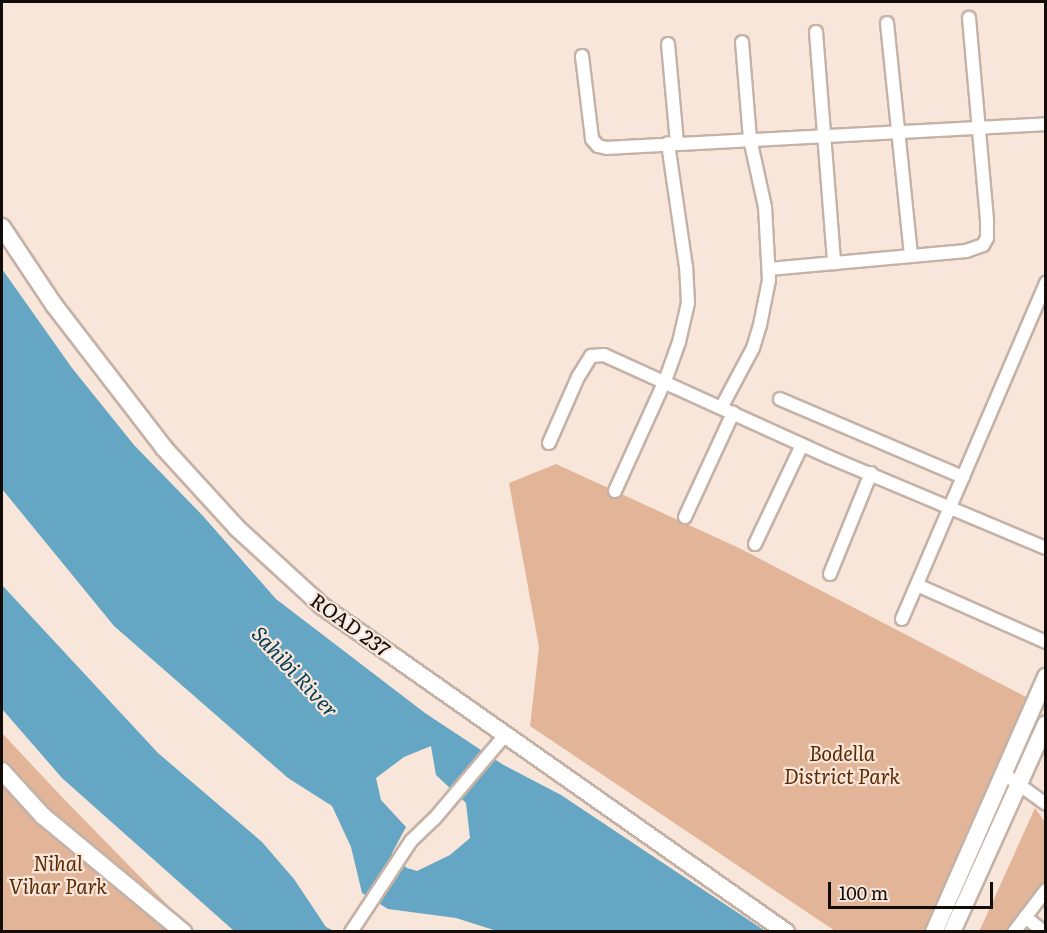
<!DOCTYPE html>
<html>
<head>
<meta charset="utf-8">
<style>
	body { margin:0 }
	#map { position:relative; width:1047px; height:933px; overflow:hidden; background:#f9e6db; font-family:Literata,serif }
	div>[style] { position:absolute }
	.green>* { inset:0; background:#e2b599 }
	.water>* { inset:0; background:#65a6c4 }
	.roads { filter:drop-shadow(2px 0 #c4b2a7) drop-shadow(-2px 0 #c4b2a7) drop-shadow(0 2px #c4b2a7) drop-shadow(0 -2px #c4b2a7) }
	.street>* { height:12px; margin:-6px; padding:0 6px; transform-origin:6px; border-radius:6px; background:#fff }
	.secondary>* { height:16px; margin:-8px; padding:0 8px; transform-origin:8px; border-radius:8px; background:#fff }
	span { translate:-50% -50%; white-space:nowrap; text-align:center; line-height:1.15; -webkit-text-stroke:4.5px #f9e6db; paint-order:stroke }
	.street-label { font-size:20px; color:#130d09 }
	.park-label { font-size:20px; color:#5c2a00; font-style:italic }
	.water-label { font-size:21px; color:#054056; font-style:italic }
	.frame { position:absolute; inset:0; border:3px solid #130d09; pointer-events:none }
	.scale { position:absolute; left:828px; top:882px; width:165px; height:27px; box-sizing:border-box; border:3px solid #130d09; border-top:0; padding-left:8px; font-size:18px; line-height:21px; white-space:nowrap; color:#130d09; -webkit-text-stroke:4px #f9e6db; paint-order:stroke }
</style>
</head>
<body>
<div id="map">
	<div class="green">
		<i style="clip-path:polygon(556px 464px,739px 548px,1028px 698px,925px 931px,835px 931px,530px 726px,539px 647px,509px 483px)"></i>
		<i style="clip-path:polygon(2px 733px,61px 796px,193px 931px,2px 931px)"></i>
		<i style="clip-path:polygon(1035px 808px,1045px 822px,1045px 881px,1010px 931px,979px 932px)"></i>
	</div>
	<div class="water">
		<i style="clip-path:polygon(evenodd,2px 269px,72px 368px,134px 445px,203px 516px,276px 599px,425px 713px,502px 764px,561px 795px,765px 931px,497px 931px,456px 918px,388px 909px,362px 893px,351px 847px,332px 806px,288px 778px,114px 626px,2px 489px,2px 269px,431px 746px,436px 775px,466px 803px,470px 838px,450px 855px,417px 871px,407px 868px,392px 853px,406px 827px,381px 800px,376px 778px,404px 757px,431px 746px)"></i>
		<i style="clip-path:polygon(2px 585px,158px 753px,262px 842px,294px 879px,326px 927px,334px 931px,234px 931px,62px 778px,2px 709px)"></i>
	</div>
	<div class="roads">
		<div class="street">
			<i style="left:887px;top:23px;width:234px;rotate:84.1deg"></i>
			<i style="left:816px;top:32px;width:232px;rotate:85.5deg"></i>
			<i style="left:668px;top:44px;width:99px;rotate:84.8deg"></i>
			<i style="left:582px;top:56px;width:84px;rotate:83.1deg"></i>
			<i style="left:592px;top:139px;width:9px;rotate:49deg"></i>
			<i style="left:598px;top:146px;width:9px;rotate:13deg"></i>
			<i style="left:607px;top:148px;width:440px;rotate:-3.1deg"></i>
			<i style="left:769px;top:269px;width:198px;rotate:-5.2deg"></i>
			<i style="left:966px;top:251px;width:18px;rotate:-19deg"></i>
			<i style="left:983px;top:245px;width:8px;rotate:-60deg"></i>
			<i style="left:987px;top:238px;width:18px;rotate:-90deg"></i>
			<i style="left:987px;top:220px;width:203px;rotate:-95.1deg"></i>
			<i style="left:780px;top:399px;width:199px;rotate:23.1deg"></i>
			<i style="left:721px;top:408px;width:68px;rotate:-61.9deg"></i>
			<i style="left:753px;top:348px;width:24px;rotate:-73deg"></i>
			<i style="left:760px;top:325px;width:46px;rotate:-78.7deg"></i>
			<i style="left:769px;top:280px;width:73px;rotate:-93.1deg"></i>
			<i style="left:765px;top:207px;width:70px;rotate:-102.4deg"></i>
			<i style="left:750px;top:139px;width:97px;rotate:-94.7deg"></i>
			<i style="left:549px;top:443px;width:72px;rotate:-66.3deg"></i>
			<i style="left:578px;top:377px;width:25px;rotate:-58deg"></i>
			<i style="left:591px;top:356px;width:13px;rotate:-4deg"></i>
			<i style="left:604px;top:355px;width:247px;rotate:24.4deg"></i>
			<i style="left:829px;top:457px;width:235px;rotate:22.8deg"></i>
			<i style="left:615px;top:491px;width:121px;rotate:-65.6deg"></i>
			<i style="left:665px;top:381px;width:41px;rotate:-70.3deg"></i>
			<i style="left:679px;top:342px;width:40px;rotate:-77deg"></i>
			<i style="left:688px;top:303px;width:36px;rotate:-93deg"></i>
			<i style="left:686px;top:267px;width:125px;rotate:-98.3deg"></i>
			<i style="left:685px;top:517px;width:115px;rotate:-65.2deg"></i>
			<i style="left:755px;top:544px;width:110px;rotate:-64.6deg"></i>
			<i style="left:830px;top:574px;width:109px;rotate:-67.9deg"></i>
			<i style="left:917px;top:585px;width:141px;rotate:23.8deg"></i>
			<i style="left:902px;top:619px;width:366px;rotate:-66.8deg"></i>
			<i style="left:1003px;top:773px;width:53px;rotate:35.8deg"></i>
			<i style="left:1025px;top:917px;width:24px;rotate:38deg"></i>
			<i style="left:351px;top:932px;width:109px;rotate:-56.6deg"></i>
			<i style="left:411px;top:841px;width:33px;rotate:-44deg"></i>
			<i style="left:435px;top:818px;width:110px;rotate:-49.8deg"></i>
			<i style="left:1014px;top:932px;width:53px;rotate:-52.7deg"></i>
		</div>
		<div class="secondary">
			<i style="left:2px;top:227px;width:94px;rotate:56.3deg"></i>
			<i style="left:54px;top:305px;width:180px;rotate:52.4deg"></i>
			<i style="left:164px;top:448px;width:108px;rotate:47.6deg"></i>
			<i style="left:237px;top:528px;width:115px;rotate:42.5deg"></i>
			<i style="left:322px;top:606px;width:567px;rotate:35.09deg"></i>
			<i style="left:2px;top:771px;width:61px;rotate:47.7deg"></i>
			<i style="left:43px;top:816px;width:182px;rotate:39.6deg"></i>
			<i style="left:934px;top:932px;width:279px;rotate:-66.3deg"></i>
			<i style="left:952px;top:932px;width:228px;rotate:-65.7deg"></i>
		</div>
	</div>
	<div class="street-label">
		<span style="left:351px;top:624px;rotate:36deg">ROAD 237</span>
	</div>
	<div class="park-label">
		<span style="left:842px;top:764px">Bodella<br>District Park</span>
		<span style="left:58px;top:874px">Nihal<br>Vihar Park</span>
	</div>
	<div class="water-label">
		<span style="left:296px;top:671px;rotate:47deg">Sahibi River</span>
	</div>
	<div class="frame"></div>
	<div class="scale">100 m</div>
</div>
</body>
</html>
